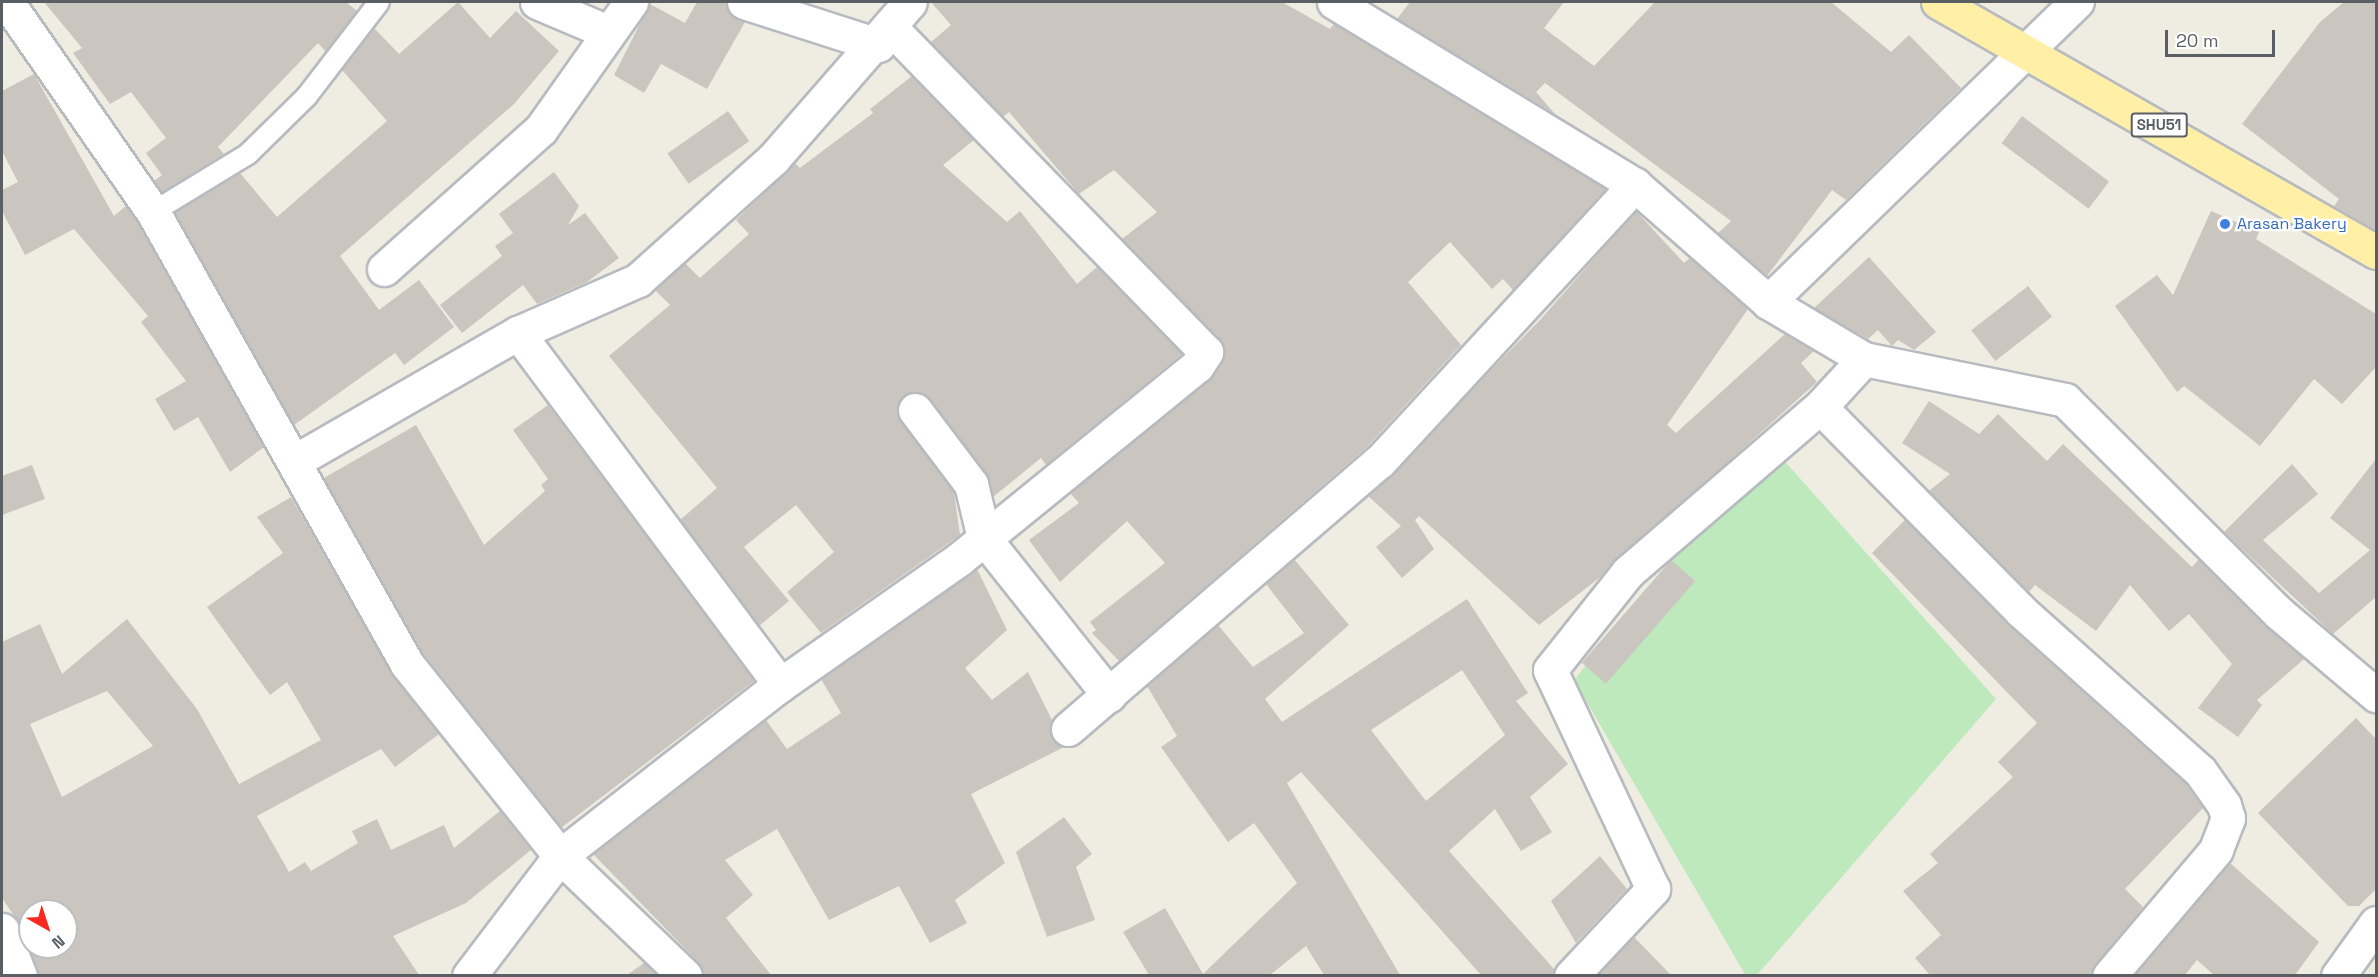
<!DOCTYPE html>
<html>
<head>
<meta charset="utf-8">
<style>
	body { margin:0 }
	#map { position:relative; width:2378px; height:977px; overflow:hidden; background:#efece2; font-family:"Space Grotesk",sans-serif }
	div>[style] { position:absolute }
	.green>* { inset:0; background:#bde9bc }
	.building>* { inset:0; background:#cac6bf; transform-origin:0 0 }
	.roads { filter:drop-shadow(2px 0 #b7bbc0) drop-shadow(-2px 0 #b7bbc0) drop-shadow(0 2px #b7bbc0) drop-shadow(0 -2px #b7bbc0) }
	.lane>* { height:20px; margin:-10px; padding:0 10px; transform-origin:10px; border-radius:10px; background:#fff }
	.street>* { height:33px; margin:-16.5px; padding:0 16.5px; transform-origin:16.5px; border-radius:16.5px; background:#fff }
	.primary>* { height:33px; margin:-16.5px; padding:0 16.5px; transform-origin:16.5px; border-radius:16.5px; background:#ffefa7 }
	.dots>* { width:16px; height:16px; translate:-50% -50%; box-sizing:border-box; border:3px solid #fff; border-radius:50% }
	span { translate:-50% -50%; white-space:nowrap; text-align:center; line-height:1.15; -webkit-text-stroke:4.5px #fff; paint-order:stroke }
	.shield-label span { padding:2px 4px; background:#fff; border:2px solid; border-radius:4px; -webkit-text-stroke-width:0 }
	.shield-label { font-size:15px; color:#5a5f64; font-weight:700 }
	.shop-label { font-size:16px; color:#366cbe }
	.left { translate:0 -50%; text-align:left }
	.frame { position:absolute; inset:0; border:3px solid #5a5f64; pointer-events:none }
	.north { position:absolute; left:18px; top:899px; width:60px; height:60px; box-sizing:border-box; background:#fff; border:2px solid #bdbfc1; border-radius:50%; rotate:141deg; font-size:16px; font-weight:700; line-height:24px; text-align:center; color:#5a5f64 }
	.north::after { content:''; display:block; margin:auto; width:21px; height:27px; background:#f82a1f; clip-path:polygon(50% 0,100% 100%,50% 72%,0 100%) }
	.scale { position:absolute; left:2165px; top:30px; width:110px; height:27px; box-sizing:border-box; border:3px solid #5a5f64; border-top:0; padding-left:8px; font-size:18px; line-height:21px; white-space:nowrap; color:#5a5f64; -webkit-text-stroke:4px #fff; paint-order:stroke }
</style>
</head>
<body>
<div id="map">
	<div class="green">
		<i style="clip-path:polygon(1781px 457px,1996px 699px,1757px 975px,1746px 976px,1574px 680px,1675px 557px)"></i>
	</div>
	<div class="building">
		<i style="clip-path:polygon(44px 2px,346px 2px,357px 11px,326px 52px,318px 43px,218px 147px,224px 154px,162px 192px,154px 181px,162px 175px,146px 153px,166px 138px,131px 92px,110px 104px,73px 53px,82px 48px)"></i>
		<i style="clip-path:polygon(458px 2px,490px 38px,516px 11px,559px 51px,514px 104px,340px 256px,379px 310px,419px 280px,454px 327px,404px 365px,395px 353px,294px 425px,175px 213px,240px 173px,277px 217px,387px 121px,342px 70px,374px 28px,399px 54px)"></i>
		<i style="clip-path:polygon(697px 2px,726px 2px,731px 15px,745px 22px,707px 89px,661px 64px,644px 93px,614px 75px,650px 4px,685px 23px)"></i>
		<i style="clip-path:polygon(931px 2px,1282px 2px,1330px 29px,1334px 24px,1606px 189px,1513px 290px,1503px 279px,1492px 289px,1450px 242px,1408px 282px,1461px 345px,1367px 447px,1119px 661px,1092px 633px,1096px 630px,1090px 622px,1165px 563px,1127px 521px,1060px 582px,1029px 540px,1079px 503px,1070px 493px,1209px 381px,1222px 362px,1224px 347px,1122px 239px,1157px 212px,1114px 170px,1079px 194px,1009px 112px,1003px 117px,931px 42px,951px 25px)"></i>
		<i style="clip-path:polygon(1410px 2px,1564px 2px,1544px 28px,1594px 66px,1655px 2px,1831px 2px,1891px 52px,1909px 35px,1961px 88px,1846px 200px,1832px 190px,1767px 276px,1718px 233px,1731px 221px,1545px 83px,1536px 92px,1555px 114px,1397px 19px)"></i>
		<i style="clip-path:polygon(2344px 2px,2376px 2px,2376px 231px,2334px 206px,2339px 199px,2242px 124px,2320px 22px)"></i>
		<i style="clip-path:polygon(34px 74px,114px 216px,126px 206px,137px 222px,264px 447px,230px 472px,198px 417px,174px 431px,155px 399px,186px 381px,141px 322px,148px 316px,74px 229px,25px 255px,2px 211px,2px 190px,18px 182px,2px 151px,2px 91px)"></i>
		<i style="clip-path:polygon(912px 76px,974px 140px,943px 165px,1007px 222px,1020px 211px,1077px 284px,1097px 267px,1182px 354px,1046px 465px,1041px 458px,993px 497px,986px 473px,930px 399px,922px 393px,904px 395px,897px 413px,954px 492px,960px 535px,821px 633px,787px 592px,834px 552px,796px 505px,744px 547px,789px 601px,759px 626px,680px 520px,717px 488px,609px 356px,670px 305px,655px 290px,685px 263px,700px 278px,749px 234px,736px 220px,788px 170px,795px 163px,800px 168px,873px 113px,870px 109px)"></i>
		<i style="left:728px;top:111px;width:37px;height:74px;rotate:55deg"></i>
		<i style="left:2022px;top:116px;width:109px;height:34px;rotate:37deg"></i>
		<i style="clip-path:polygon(554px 172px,579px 206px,568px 225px,585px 213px,619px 258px,587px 282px,537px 304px,523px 285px,462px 333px,440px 305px,502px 256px,495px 246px,513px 233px,499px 214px)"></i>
		<i style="clip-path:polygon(1636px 211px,1684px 263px,1690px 258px,1748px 309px,1667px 425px,1676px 433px,1785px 334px,1814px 351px,1801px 363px,1817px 382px,1599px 578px,1539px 625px,1419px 516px,1415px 520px,1434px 549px,1402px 578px,1376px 547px,1401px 526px,1368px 496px,1540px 320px)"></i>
		<i style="clip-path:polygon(2211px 211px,2259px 232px,2256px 239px,2376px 314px,2376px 367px,2342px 404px,2314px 379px,2260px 446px,2184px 386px,2177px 392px,2115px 306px,2157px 275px,2173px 295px)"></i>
		<i style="clip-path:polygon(1869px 257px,1936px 332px,1914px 350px,1898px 340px,1892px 346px,1878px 330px,1868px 339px,1814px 308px)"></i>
		<i style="left:2028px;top:286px;width:39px;height:72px;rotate:52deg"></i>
		<i style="clip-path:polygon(1929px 401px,1979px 434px,1998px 414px,2047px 461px,2063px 444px,2192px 567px,2199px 559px,2304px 659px,2257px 700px,2262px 705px,2238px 737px,2198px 708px,2232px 664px,2189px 614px,2169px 631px,2130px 585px,2096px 631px,2035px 585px,2029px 592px,1929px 491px,1950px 474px,1902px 443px)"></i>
		<i style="clip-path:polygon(548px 405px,754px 681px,561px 828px,423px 653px,324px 478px,416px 425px,484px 545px,545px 491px,541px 485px,548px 479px,513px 430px)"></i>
		<i style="clip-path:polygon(2376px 459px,2376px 597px,2333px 634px,2224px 532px,2292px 464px,2318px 494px,2263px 540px,2319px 593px,2370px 550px,2330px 518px)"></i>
		<i style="clip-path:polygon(32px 465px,45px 499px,2px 515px,2px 476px)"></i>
		<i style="clip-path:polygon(evenodd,291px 497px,391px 673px,439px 734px,395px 767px,381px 749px,257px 816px,289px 872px,305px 862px,311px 871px,358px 843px,352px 831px,377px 819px,391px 850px,444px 825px,454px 848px,500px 811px,531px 850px,466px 903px,393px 936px,419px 975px,38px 975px,19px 923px,2px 898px,2px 642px,40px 624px,62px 674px,127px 619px,197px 709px,239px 784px,321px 740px,287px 682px,270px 695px,207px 607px,283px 553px,257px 517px,291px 497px,107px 691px,153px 746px,62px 797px,30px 724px,107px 691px,291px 497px,30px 911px,66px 911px,66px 947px,30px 947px,30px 911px)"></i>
		<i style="clip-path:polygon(1905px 520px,2008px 625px,2186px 784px,2203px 808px,2125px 889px,2143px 907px,2091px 975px,1930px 975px,1915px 958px,1941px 935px,1903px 891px,1938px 863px,1930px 854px,2013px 777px,1998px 762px,2037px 723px,1872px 553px)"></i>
		<i style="clip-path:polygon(evenodd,1294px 559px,1349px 625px,1265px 699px,1282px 722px,1467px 599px,1528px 693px,1516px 701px,1568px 764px,1530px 797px,1552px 832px,1521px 851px,1495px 809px,1449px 851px,1554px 969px,1553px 975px,1481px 975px,1301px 772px,1287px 783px,1400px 975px,1324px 975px,1306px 946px,1270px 975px,1149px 975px,1123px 932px,1165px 908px,1203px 974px,1297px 883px,1254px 823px,1228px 842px,1161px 747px,1177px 736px,1147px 686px,1218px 625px,1253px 667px,1304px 633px,1266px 584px,1294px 559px,1462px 670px,1505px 735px,1426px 801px,1371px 730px,1462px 670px)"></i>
		<i style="left:1671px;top:560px;width:32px;height:136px;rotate:41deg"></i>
		<i style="clip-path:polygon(977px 569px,1007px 630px,965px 668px,992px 700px,1028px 672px,1052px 720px,1050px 733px,1064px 747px,971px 794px,1005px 863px,955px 900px,967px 923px,930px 943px,899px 886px,829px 920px,777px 829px,725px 860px,753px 895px,726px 918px,771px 975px,703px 975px,698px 962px,593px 854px,766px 720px,787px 749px,841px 713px,821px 679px)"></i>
		<i style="clip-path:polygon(2356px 718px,2376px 739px,2376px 889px,2359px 906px,2348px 906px,2258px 813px)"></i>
		<i style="clip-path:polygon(1064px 817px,1092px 854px,1076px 867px,1095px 920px,1047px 937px,1016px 852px)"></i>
		<i style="clip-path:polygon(1600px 856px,1627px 889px,1576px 943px,1551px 901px)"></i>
		<i style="clip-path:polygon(2230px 863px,2319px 942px,2295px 975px,2214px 975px,2197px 960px,2185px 975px,2134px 975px)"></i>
		<i style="clip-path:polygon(1634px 937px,1671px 975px,1597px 975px)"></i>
		<i style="clip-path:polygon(644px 963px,657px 975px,627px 975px)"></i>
	</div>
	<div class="roads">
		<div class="lane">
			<i style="left:153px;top:212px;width:111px;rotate:-31.4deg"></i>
			<i style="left:248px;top:154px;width:83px;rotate:-44.5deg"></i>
			<i style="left:307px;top:96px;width:118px;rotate:-52.5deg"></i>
		</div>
		<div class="street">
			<i style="left:7px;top:2px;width:256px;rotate:55.2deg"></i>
			<i style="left:153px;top:212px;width:518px;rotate:60.67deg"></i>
			<i style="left:407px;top:664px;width:246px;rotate:51.4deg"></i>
			<i style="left:560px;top:856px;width:173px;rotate:43.8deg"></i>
			<i style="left:537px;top:2px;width:77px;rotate:22.9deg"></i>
			<i style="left:744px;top:2px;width:141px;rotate:17.8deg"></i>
			<i style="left:1334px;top:2px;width:352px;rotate:31.3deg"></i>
			<i style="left:1635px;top:185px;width:177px;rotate:41.3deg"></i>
			<i style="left:1768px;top:302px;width:112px;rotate:30.7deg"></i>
			<i style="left:1864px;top:359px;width:205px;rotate:11.5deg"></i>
			<i style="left:2065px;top:400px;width:303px;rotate:44.9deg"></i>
			<i style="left:2280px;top:614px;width:126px;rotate:40.2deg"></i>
			<i style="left:384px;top:269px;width:210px;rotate:-41.7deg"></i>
			<i style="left:541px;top:129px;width:156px;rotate:-54.7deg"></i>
			<i style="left:1768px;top:302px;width:431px;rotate:-44.2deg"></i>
			<i style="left:518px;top:333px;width:439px;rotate:53.3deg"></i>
			<i style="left:1820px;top:407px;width:286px;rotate:45.4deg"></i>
			<i style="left:2021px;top:611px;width:240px;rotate:41.8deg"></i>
			<i style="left:2200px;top:771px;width:42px;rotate:54.8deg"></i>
			<i style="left:2224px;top:805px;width:14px;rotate:73deg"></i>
			<i style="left:2228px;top:818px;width:34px;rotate:111deg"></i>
			<i style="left:2216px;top:850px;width:165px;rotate:130.3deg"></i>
			<i style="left:915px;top:410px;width:93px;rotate:52.9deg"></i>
			<i style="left:971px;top:484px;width:56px;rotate:76.5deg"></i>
			<i style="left:984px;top:538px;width:201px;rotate:51.5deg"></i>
			<i style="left:295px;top:461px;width:257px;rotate:-29.9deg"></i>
			<i style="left:518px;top:333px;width:131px;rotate:-23.8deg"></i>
			<i style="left:638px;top:280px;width:181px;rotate:-41.9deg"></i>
			<i style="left:773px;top:159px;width:208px;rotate:-48.9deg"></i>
			<i style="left:1068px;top:729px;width:411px;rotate:-40.7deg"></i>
			<i style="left:1380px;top:461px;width:376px;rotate:-47.3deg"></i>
			<i style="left:2px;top:930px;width:49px;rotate:68.6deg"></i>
			<i style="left:469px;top:976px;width:151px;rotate:-52.8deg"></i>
			<i style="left:560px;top:856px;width:279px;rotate:-37.9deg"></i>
			<i style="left:780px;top:685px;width:218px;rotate:-35.1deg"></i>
			<i style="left:958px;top:560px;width:308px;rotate:-39.1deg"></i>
			<i style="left:1197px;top:366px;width:17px;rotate:-57deg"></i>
			<i style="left:1206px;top:352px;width:453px;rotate:-134.2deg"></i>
			<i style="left:1571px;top:976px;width:120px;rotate:-46.7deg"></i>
			<i style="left:1653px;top:889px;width:242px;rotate:-115.2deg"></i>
			<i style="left:1550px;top:670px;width:125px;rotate:-51.5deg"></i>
			<i style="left:1628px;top:572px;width:253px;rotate:-40.7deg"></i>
			<i style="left:1820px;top:407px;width:65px;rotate:-47.5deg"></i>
			<i style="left:2338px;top:976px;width:65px;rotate:-54.4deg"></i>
		</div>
		<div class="primary">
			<i style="left:1938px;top:2px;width:504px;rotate:29.72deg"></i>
		</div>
	</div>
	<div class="dots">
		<i style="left:2225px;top:224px;background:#3f7fe0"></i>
	</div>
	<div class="shield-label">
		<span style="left:2159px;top:125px">SHU51</span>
	</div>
	<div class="shop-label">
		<span class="left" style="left:2237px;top:224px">Arasan Bakery</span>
	</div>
	<div class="frame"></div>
	<div class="north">N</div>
	<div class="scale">20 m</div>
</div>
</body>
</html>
